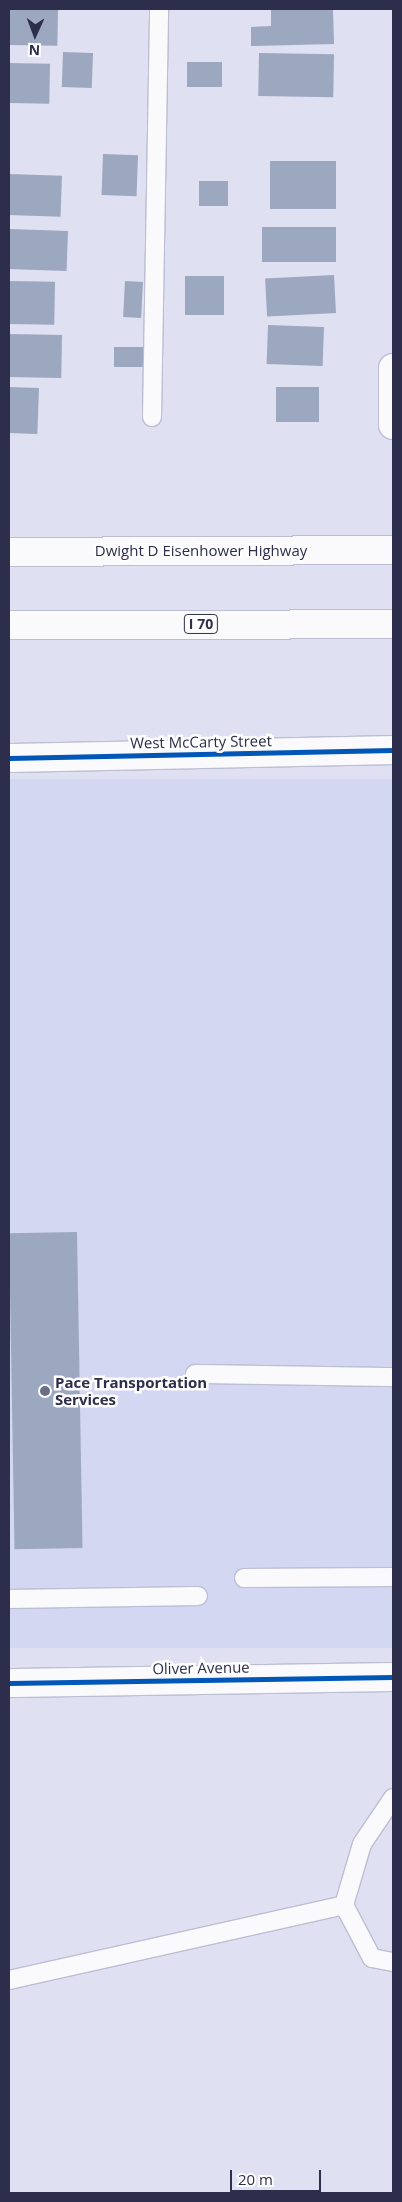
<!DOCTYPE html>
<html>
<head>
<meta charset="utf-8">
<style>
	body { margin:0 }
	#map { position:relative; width:402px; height:2202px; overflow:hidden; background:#dfe1f2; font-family:"Open Sans",sans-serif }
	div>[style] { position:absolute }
	.built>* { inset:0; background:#d4d7f1; transform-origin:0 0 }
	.building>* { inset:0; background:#9ca7c0; transform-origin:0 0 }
	.roads { filter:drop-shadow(1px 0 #bcbed3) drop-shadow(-1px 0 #bcbed3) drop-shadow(0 1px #bcbed3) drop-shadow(0 -1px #bcbed3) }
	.lane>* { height:18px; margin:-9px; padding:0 9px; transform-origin:9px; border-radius:9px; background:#fafafd }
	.street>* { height:28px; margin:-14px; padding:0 14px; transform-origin:14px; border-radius:14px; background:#fafafd }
	.secondary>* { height:28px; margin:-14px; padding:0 14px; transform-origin:14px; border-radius:14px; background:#fafafd }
	.highway>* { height:28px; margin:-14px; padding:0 14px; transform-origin:14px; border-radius:14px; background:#fafafd }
	.cycleway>* { height:5px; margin:-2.5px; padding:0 2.5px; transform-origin:2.5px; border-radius:2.5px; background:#0057b8 }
	.dots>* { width:14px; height:14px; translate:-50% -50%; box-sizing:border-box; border:2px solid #fefefe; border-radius:50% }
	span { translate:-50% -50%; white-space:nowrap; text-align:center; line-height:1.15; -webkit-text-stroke:5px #fefefe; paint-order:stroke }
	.shield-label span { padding:1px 4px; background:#fefefe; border:1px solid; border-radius:4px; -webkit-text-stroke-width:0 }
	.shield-label { font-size:14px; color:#2c2e4c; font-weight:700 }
	.street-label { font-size:15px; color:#2c2e4c }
	.poi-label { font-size:15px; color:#2c2e4c; font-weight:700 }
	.left { translate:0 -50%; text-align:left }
	.frame { position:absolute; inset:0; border:10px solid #2c2e4c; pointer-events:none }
	.north { position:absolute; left:10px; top:10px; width:50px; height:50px; -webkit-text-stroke:4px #fefefe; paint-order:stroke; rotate:182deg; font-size:14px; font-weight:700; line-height:20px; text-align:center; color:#2c2e4c }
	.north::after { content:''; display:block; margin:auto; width:18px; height:22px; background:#2c2e4c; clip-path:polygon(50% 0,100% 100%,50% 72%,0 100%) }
	.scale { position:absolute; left:230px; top:2170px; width:91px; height:22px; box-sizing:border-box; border:2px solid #2c2e4c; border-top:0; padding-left:6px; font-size:15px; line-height:18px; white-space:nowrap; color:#2c2e4c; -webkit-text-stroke:4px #fefefe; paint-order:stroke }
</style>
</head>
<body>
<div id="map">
	<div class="built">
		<i style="left:393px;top:779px;width:869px;height:384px;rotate:90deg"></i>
	</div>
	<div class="building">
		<i style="left:9px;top:9px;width:49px;height:36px;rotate:1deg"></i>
		<i style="clip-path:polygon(271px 9px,333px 9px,334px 44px,251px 46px,251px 27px,271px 26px)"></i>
		<i style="left:63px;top:52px;width:30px;height:35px;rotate:2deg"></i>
		<i style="left:259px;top:53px;width:75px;height:43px;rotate:1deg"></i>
		<i style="left:187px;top:62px;width:35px;height:25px"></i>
		<i style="left:9px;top:63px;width:41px;height:40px;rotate:1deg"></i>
		<i style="left:103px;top:154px;width:35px;height:41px;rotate:2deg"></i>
		<i style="left:270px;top:161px;width:66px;height:48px"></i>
		<i style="left:9px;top:174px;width:53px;height:41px;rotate:2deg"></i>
		<i style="left:199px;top:181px;width:29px;height:25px"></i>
		<i style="left:262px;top:227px;width:74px;height:35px"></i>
		<i style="left:9px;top:229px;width:59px;height:40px;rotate:2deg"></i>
		<i style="left:334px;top:275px;width:38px;height:69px;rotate:87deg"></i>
		<i style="left:185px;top:276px;width:39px;height:39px"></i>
		<i style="left:9px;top:281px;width:46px;height:43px;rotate:1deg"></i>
		<i style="left:125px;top:281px;width:18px;height:36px;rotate:3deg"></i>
		<i style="left:268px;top:325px;width:56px;height:39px;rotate:2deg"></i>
		<i style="left:9px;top:334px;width:53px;height:43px;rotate:1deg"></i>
		<i style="left:114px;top:347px;width:31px;height:20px"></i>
		<i style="left:9px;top:387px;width:30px;height:46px;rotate:2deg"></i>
		<i style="left:276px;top:387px;width:43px;height:35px"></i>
		<i style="left:77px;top:1232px;width:316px;height:68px;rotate:89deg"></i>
	</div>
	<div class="roads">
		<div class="lane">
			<i style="left:152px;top:417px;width:408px;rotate:-89deg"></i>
			<i style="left:195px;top:1374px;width:198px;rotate:0.9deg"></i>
			<i style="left:244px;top:1578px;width:149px;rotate:-0.4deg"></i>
			<i style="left:9px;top:1599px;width:189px;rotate:-0.9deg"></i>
			<i style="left:393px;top:1798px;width:55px;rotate:124deg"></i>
			<i style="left:362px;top:1844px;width:64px;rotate:106.4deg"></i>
			<i style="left:344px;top:1905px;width:60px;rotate:62.2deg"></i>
			<i style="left:372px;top:1958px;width:21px;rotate:11deg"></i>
			<i style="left:9px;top:1980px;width:343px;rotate:-12.6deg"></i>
		</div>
		<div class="street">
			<i style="left:393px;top:368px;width:57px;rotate:90deg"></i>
			<i style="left:9px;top:758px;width:384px;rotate:-1.2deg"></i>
		</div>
		<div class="secondary">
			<i style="left:9px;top:1683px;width:384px;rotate:-0.9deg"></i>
		</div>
		<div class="highway">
			<i style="left:9px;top:552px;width:384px;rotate:-0.3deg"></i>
			<i style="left:9px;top:625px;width:384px;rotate:-0.1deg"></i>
		</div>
	</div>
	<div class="cycleway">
		<i style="left:9px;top:758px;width:384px;rotate:-1.2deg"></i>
		<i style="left:9px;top:1683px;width:384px;rotate:-0.9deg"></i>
	</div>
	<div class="dots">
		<i style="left:45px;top:1391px;background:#6b6d86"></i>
	</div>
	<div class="shield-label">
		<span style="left:201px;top:624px">I 70</span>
	</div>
	<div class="street-label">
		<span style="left:201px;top:551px">Dwight D Eisenhower Highway</span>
		<span style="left:201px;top:742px;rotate:-1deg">West McCarty Street</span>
		<span style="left:201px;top:1668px;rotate:-1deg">Oliver Avenue</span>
	</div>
	<div class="poi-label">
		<span class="left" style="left:55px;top:1391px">Pace Transportation<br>Services</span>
	</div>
	<div class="frame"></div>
	<div class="north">N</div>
	<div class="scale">20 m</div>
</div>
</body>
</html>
